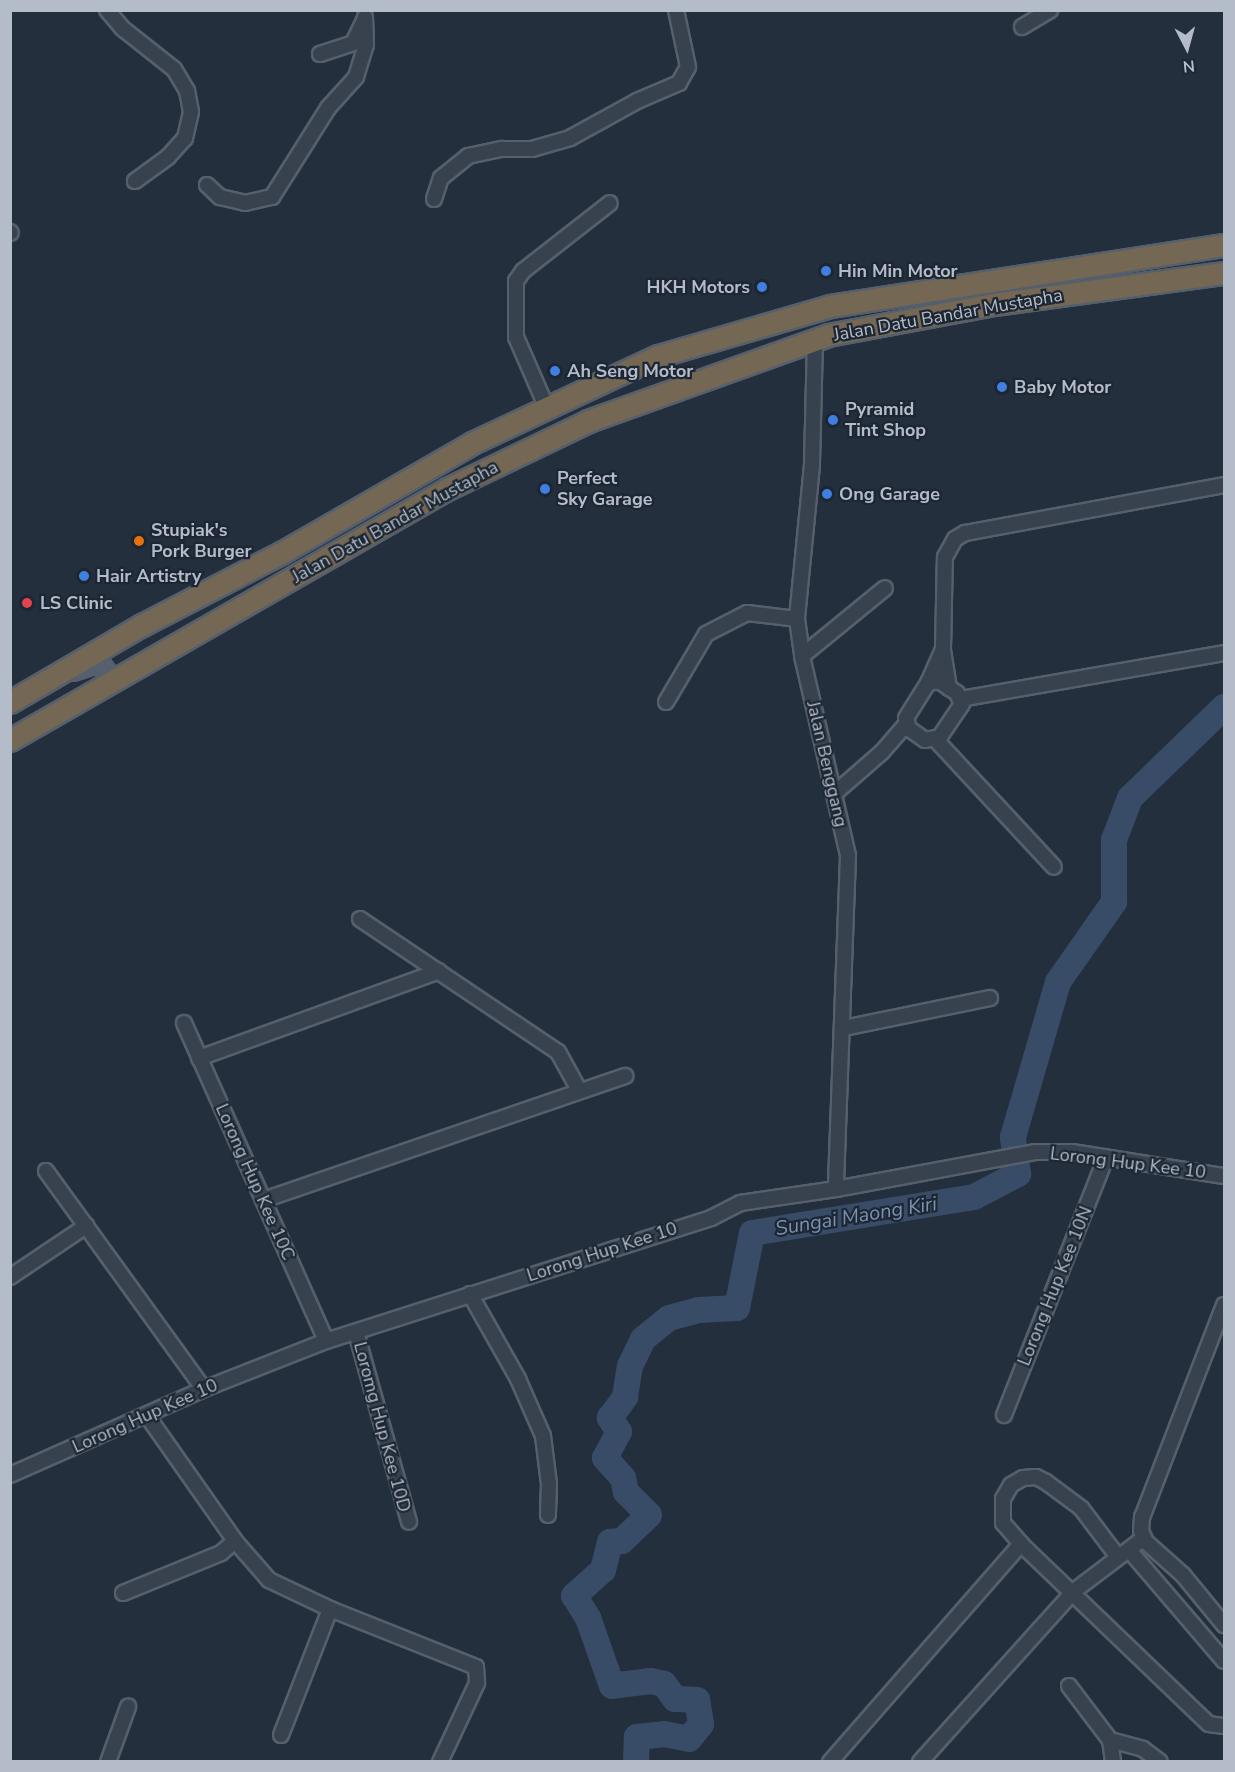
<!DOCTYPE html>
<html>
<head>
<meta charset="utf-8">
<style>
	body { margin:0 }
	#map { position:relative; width:1235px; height:1772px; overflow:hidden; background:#242f3e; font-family:"Nunito Sans",sans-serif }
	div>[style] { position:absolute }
	.river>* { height:26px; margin:-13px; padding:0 13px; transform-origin:13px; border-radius:13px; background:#394c67 }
	.roads { filter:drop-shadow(2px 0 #565f6c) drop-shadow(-2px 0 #565f6c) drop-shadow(0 2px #565f6c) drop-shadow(0 -2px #565f6c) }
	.minor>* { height:14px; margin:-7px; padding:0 7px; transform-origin:7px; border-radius:7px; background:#38414e }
	.major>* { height:18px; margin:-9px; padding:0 9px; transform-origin:9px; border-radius:9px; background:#56606e }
	.highway>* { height:21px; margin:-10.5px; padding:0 10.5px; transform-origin:10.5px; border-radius:10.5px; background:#746855 }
	.dots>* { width:16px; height:16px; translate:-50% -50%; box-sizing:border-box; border:3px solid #1d2633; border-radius:50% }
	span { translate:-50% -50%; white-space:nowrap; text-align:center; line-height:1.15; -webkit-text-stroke:4.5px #1d2633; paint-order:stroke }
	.poi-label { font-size:18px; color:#b4bcc9; font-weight:700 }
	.left { translate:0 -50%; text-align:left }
	.right { translate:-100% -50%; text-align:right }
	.street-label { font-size:18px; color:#b4bcc9 }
	.water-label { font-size:20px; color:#7c92b1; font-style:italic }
	.frame { position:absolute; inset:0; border:12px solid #b4bcc9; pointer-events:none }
	.north { position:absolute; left:1157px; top:18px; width:60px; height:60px; -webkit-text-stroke:4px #1d2633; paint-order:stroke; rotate:174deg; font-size:16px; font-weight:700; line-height:24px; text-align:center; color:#b4bcc9 }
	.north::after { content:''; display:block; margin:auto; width:21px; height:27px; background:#b4bcc9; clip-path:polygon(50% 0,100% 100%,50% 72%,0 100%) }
</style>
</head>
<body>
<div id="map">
	<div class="river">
		<i style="left:636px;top:1762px;width:25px;rotate:-88deg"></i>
		<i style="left:637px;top:1737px;width:27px;rotate:-6deg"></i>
		<i style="left:664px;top:1734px;width:25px;rotate:11deg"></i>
		<i style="left:689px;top:1739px;width:19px;rotate:-51deg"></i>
		<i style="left:701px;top:1724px;width:24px;rotate:-99deg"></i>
		<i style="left:697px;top:1700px;width:22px;rotate:-177deg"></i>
		<i style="left:675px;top:1699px;width:19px;rotate:-126deg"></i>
		<i style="left:664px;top:1684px;width:13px;rotate:-167deg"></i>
		<i style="left:651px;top:1681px;width:39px;rotate:173deg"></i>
		<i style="left:612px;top:1686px;width:72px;rotate:-109.4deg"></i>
		<i style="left:588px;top:1618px;width:26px;rotate:-122deg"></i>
		<i style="left:574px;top:1596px;width:39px;rotate:-42deg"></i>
		<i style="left:603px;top:1570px;width:29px;rotate:-76deg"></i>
		<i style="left:610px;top:1542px;width:12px;rotate:-5deg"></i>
		<i style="left:622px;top:1541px;width:37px;rotate:-44deg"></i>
		<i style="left:649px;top:1515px;width:33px;rotate:-135deg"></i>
		<i style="left:626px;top:1492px;width:14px;rotate:-102deg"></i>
		<i style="left:623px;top:1478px;width:27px;rotate:-132deg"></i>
		<i style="left:605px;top:1458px;width:30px;rotate:-62deg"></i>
		<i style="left:619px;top:1432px;width:17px;rotate:-123deg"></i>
		<i style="left:610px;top:1418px;width:26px;rotate:-54deg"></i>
		<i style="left:625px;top:1397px;width:31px;rotate:-81deg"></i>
		<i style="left:630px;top:1366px;width:30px;rotate:-64deg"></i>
		<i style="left:643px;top:1339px;width:33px;rotate:-39deg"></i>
		<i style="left:669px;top:1318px;width:31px;rotate:-15deg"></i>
		<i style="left:699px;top:1310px;width:38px;rotate:-3deg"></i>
		<i style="left:737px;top:1308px;width:76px;rotate:-78.7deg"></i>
		<i style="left:752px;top:1233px;width:225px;rotate:-9.2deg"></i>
		<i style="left:974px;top:1197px;width:50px;rotate:-27.6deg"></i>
		<i style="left:1018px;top:1174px;width:37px;rotate:-98deg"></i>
		<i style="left:1013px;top:1137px;width:161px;rotate:-73.8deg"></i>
		<i style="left:1058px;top:982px;width:98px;rotate:-55deg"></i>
		<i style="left:1114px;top:902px;width:62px;rotate:-90deg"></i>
		<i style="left:1114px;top:840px;width:45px;rotate:-69.1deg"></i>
		<i style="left:1130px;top:798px;width:131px;rotate:-44.1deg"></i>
	</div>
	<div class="roads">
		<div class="minor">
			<i style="left:107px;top:10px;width:23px;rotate:50deg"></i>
			<i style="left:122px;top:28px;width:66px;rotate:38.3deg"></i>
			<i style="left:174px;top:69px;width:26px;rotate:59deg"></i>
			<i style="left:187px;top:91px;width:21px;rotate:79deg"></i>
			<i style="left:191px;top:112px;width:27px;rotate:103deg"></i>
			<i style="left:185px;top:138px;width:25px;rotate:132deg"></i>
			<i style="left:168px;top:157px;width:41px;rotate:144deg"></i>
			<i style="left:1022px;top:27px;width:33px;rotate:-31deg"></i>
			<i style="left:320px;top:54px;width:35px;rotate:-18deg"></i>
			<i style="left:353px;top:43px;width:25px;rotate:-64deg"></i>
			<i style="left:207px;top:185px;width:18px;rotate:43deg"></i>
			<i style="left:220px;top:197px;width:26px;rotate:13deg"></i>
			<i style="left:245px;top:203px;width:28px;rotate:-13deg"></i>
			<i style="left:272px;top:197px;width:105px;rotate:-57.8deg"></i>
			<i style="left:328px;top:108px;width:42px;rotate:-47.9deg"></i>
			<i style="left:356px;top:77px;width:34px;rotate:-73deg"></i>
			<i style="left:366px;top:45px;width:28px;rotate:-92deg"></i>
			<i style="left:434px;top:199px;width:22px;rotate:-72deg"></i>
			<i style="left:441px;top:178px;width:35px;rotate:-39deg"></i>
			<i style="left:468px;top:156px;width:35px;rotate:-12deg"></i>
			<i style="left:502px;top:149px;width:30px"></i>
			<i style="left:532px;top:149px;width:40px;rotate:-16deg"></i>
			<i style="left:570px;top:138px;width:77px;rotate:-28.9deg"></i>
			<i style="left:637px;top:101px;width:46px;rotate:-23.2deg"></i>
			<i style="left:679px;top:83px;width:18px;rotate:-61deg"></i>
			<i style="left:688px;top:67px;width:58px;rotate:-101.9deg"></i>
			<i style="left:10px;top:232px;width:1px;rotate:45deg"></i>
			<i style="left:815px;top:340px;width:125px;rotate:91.4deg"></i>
			<i style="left:812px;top:465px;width:155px;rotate:95.6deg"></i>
			<i style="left:797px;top:619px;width:37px;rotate:82deg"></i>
			<i style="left:802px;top:656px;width:205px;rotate:77deg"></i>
			<i style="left:848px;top:856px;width:333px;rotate:92.1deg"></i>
			<i style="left:546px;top:406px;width:75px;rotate:-113.5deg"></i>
			<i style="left:516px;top:337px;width:56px;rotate:-90deg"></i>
			<i style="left:516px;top:281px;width:12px;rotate:-55deg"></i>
			<i style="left:523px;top:271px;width:110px;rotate:-38deg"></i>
			<i style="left:802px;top:656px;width:107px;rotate:-39.3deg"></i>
			<i style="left:939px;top:681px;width:22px;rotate:34deg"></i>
			<i style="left:957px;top:693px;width:12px;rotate:66deg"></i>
			<i style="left:962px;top:704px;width:40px;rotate:124deg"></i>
			<i style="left:940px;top:737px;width:15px;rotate:169deg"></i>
			<i style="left:925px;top:740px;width:19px;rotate:-145deg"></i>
			<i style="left:909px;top:729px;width:11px;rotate:-105deg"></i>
			<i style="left:906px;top:718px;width:41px;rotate:-57.8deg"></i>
			<i style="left:928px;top:683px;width:11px;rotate:-10deg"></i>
			<i style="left:928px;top:683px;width:37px;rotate:-66deg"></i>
			<i style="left:949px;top:688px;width:39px;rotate:-99deg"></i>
			<i style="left:943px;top:649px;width:92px;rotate:-88.8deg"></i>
			<i style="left:945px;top:557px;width:21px;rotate:-61deg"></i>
			<i style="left:955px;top:539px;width:12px;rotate:-31deg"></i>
			<i style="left:965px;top:533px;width:263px;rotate:-10.5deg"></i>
			<i style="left:961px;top:699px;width:267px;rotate:-9.9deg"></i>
			<i style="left:666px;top:702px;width:79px;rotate:-59.5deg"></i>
			<i style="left:706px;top:634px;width:46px;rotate:-27.1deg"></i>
			<i style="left:747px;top:613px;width:50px;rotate:6.8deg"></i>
			<i style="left:936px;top:740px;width:173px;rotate:47.1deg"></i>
			<i style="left:835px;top:793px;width:62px;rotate:-41.1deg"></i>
			<i style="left:882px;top:752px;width:37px;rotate:-49deg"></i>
			<i style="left:360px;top:919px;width:239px;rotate:33.9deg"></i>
			<i style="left:558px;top:1052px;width:43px;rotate:61.1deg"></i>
			<i style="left:184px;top:1023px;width:348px;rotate:65.9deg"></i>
			<i style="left:844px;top:1028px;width:149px;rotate:-11.6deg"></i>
			<i style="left:199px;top:1058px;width:255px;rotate:-19.9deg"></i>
			<i style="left:46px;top:1171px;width:269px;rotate:54.1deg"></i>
			<i style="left:263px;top:1200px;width:383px;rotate:-18.9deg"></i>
			<i style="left:10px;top:1277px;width:92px;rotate:-33.9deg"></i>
			<i style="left:470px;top:1294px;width:98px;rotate:60.5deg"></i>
			<i style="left:518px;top:1379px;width:62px;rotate:66.3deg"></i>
			<i style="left:543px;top:1436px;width:48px;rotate:82.9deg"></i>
			<i style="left:549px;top:1484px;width:31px;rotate:92deg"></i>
			<i style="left:1224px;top:1305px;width:227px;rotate:111.1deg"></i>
			<i style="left:1142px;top:1517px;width:14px;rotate:94deg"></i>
			<i style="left:1141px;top:1531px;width:12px;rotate:66deg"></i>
			<i style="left:1146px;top:1542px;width:50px;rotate:41.7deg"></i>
			<i style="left:1183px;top:1575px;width:65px;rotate:50.6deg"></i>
			<i style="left:356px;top:1332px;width:197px;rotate:74.4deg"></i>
			<i style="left:1004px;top:1415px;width:277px;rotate:-68.4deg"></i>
			<i style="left:148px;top:1417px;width:151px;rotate:54.9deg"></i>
			<i style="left:235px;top:1541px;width:52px;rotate:48.9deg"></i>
			<i style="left:269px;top:1580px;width:68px;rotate:25.4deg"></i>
			<i style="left:330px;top:1609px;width:157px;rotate:21.7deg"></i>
			<i style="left:476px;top:1667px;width:16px;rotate:86deg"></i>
			<i style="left:477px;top:1683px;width:87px;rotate:115.1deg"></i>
			<i style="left:10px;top:1475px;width:212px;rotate:-23.9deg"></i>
			<i style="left:204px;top:1389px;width:131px;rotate:-21.5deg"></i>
			<i style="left:326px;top:1341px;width:404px;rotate:-17.7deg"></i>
			<i style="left:711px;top:1218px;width:33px;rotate:-27deg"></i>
			<i style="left:740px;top:1203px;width:97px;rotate:-8.3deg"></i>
			<i style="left:836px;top:1189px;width:202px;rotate:-10.5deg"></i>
			<i style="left:1035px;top:1152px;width:37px"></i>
			<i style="left:1072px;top:1152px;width:154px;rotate:9deg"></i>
			<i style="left:1129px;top:1550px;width:146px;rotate:49.4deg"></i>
			<i style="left:1118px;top:1557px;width:61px;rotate:-127.1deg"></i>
			<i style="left:1081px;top:1508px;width:44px;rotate:-143.4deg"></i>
			<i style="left:1046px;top:1482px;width:11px;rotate:-153deg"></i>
			<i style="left:1036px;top:1477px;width:13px;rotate:176deg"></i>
			<i style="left:1023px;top:1478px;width:14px;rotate:150deg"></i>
			<i style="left:1011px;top:1485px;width:16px;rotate:120deg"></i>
			<i style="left:1003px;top:1499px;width:24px;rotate:90deg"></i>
			<i style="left:1003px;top:1523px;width:28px;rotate:49deg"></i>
			<i style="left:1021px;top:1544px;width:260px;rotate:43.8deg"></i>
			<i style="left:1209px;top:1724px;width:15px;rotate:8deg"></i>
			<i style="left:123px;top:1593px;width:106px;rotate:-22.2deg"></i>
			<i style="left:221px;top:1553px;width:18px;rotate:-41deg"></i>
			<i style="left:1069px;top:1686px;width:68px;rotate:52.8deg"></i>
			<i style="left:1110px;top:1740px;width:34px;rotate:15deg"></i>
			<i style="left:1143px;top:1749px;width:21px;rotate:37deg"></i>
			<i style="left:281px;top:1735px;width:135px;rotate:-68.7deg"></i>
			<i style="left:1110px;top:1740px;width:22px;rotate:82deg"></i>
			<i style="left:108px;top:1762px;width:59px;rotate:-70deg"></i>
			<i style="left:830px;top:1762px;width:290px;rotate:-48.8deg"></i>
			<i style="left:920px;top:1762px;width:230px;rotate:-48deg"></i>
			<i style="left:1074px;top:1591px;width:88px;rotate:-37.1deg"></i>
		</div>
		<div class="major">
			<i style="left:73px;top:671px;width:22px;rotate:-18deg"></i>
			<i style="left:94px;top:664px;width:8px;rotate:14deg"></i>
			<i style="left:102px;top:666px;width:17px;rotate:54deg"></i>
		</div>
		<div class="highway">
			<i style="left:10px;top:702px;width:153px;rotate:-30.3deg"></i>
			<i style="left:142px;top:625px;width:157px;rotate:-27.4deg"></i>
			<i style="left:281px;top:553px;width:220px;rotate:-29.9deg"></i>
			<i style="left:472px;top:443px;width:205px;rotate:-25.1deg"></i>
			<i style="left:658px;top:356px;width:179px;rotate:-16.2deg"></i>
			<i style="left:830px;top:306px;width:399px;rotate:-8.8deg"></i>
			<i style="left:10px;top:740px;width:504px;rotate:-29.87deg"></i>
			<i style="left:447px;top:489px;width:157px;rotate:-25.7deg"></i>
			<i style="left:588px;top:421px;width:255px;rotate:-19.7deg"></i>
			<i style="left:828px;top:335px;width:169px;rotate:-10.6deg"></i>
			<i style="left:994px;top:304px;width:232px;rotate:-7.7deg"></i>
		</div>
	</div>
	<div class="dots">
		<i style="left:826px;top:271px;background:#3f7fe0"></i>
		<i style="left:762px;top:287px;background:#3f7fe0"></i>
		<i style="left:555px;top:371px;background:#3f7fe0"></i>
		<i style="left:1002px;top:387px;background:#3f7fe0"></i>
		<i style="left:833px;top:420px;background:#3f7fe0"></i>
		<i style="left:545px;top:489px;background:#3f7fe0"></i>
		<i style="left:827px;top:494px;background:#3f7fe0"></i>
		<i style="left:139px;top:541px;background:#e8710a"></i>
		<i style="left:84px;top:576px;background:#3f7fe0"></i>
		<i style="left:27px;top:603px;background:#e0444e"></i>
	</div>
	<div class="poi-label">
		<span class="left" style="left:838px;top:271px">Hin Min Motor</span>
		<span class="right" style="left:750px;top:287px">HKH Motors</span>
		<span class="left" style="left:567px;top:371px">Ah Seng Motor</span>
		<span class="left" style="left:1014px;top:387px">Baby Motor</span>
		<span class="left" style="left:845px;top:420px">Pyramid<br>Tint Shop</span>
		<span class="left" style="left:557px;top:489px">Perfect<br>Sky Garage</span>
		<span class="left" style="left:839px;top:494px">Ong Garage</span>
		<span class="left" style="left:151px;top:541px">Stupiak's<br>Pork Burger</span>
		<span class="left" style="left:96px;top:576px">Hair Artistry</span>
		<span class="left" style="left:40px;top:603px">LS Clinic</span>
	</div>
	<div class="street-label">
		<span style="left:948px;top:315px;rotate:-10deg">Jalan Datu Bandar Mustapha</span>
		<span style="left:395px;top:522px;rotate:-29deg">Jalan Datu Bandar Mustapha</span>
		<span style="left:827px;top:764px;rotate:77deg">Jalan Benggang</span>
		<span style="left:1128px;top:1163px;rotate:7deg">Lorong Hup Kee 10</span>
		<span style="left:255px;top:1182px;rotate:66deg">Lorong Hup Kee 10C</span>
		<span style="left:602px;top:1252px;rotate:-18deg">Lorong Hup Kee 10</span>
		<span style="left:1055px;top:1286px;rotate:-68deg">Lorong Hup Kee 10N</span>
		<span style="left:145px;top:1416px;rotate:-24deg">Lorong Hup Kee 10</span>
		<span style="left:382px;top:1427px;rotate:75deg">Loromg Hup Kee 10D</span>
	</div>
	<div class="water-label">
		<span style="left:856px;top:1216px;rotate:-9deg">Sungai Maong Kiri</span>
	</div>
	<div class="frame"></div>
	<div class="north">N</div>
</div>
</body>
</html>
